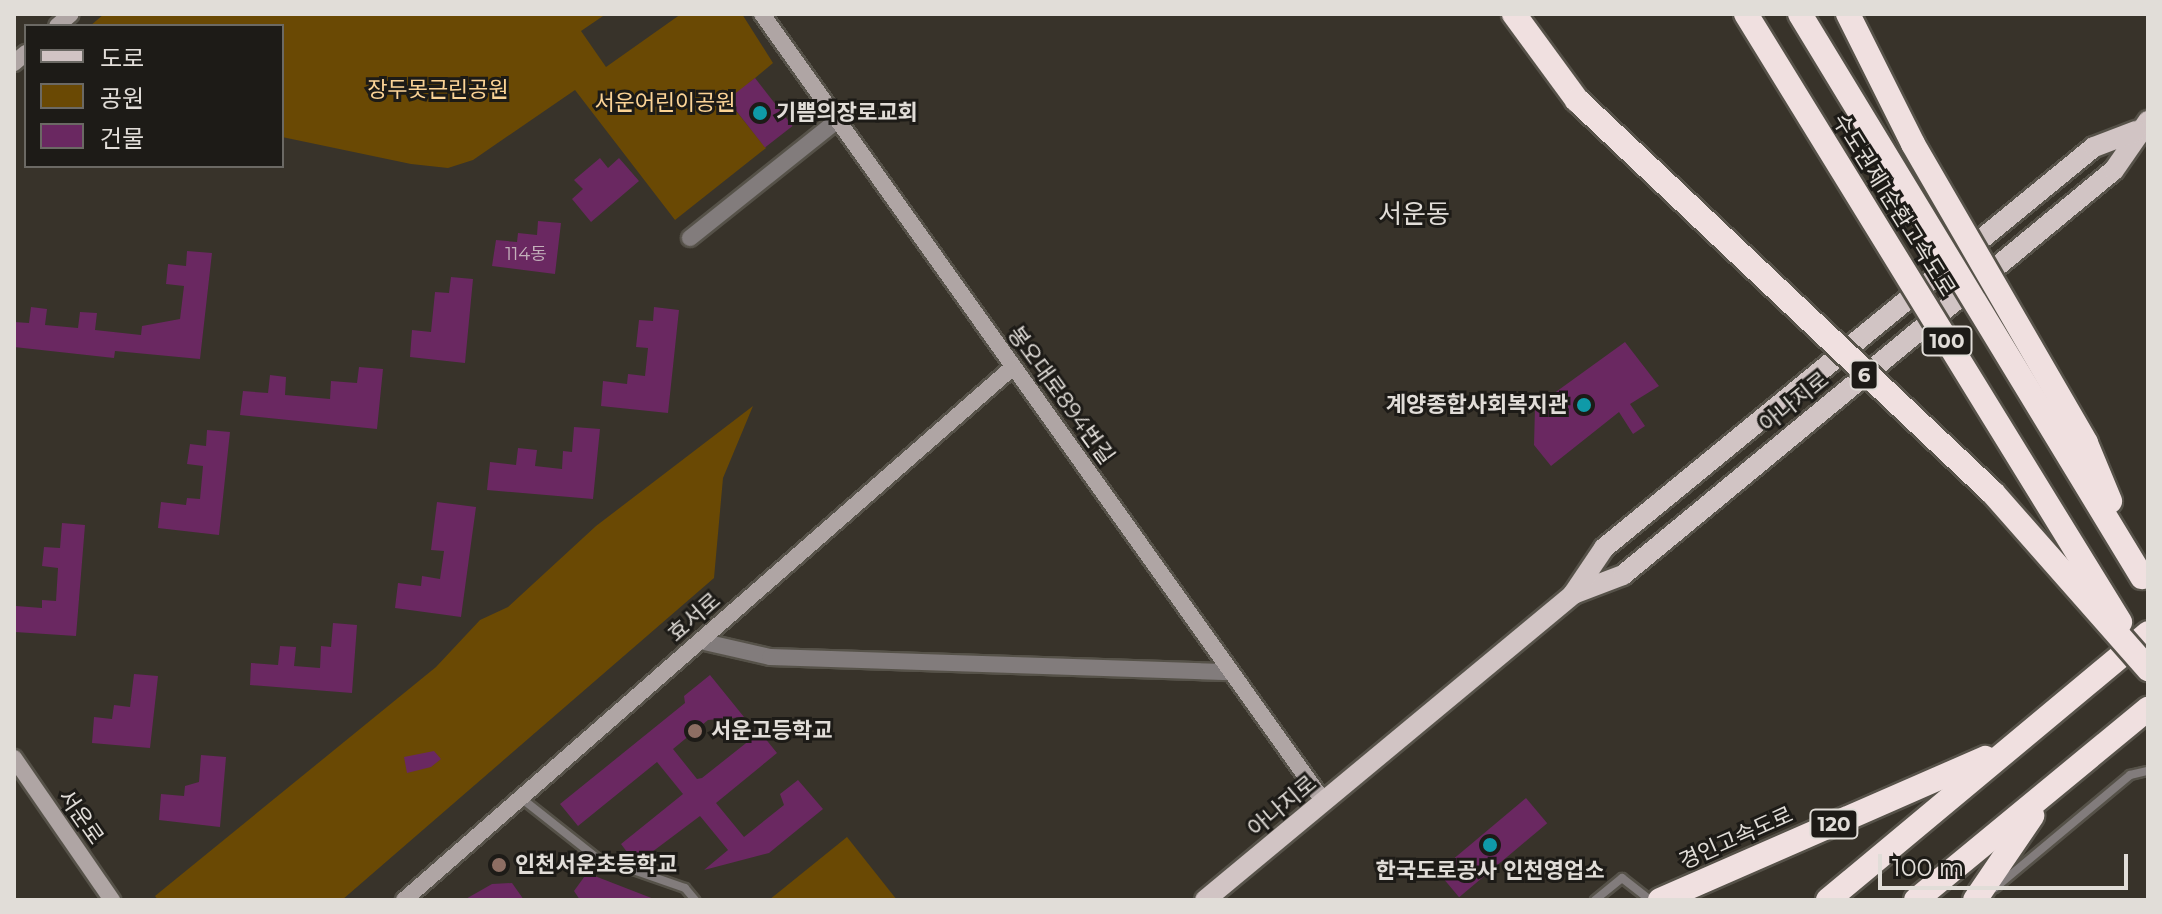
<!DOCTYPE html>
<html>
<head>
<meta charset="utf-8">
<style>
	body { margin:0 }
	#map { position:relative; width:2162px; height:914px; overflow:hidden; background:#38332a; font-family:Montserrat,"Noto Sans KR",sans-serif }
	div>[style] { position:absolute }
	.green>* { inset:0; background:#6a4904 }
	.building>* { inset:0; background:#6a2861; transform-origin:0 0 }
	.roads { filter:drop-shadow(2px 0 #565249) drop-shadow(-2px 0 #565249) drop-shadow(0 2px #565249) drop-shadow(0 -2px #565249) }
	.lane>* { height:8px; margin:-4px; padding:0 4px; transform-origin:4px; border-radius:4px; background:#827c7c }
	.street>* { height:16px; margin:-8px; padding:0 8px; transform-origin:8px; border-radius:8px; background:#827c7c }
	.secondary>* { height:16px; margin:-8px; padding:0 8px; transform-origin:8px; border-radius:8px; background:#afa5a4 }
	.primary>* { height:20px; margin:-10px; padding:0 10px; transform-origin:10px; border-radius:10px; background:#d1c4c4 }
	.highway>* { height:24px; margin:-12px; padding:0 12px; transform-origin:12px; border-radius:12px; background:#f0e0e0 }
	.bridges { filter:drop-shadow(2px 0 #565249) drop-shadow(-2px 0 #565249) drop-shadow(0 2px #565249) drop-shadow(0 -2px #565249) }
	.highway-bridge>* { height:24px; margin:-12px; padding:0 12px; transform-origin:12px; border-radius:12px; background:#f0e0e0 }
	.dots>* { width:22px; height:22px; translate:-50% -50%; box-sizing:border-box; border:4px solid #1d1b17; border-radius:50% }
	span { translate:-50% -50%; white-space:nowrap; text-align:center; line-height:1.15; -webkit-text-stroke:6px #1d1b17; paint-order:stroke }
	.number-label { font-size:18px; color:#c3b0ba }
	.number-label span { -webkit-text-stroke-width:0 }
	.shield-label span { padding:2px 6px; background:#1d1b17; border:2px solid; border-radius:6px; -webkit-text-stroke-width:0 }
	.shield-label { font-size:20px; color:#e1ddd8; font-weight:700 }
	.park-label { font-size:22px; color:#fbd396 }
	.poi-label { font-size:22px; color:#e1ddd8; font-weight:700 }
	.left { translate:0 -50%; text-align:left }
	.right { translate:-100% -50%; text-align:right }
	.street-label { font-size:22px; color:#e1ddd8 }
	.quarter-label { font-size:26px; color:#e1ddd8 }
	.frame { position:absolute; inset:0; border:16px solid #e1ddd8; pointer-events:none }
	.legend { position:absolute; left:24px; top:24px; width:260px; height:144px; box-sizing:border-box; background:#1d1b17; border:2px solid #6b6964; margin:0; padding:10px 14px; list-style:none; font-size:24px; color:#e1ddd8 }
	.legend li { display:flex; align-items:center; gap:16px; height:40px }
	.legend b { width:40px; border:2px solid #6b6964 }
	.scale { position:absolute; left:1878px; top:854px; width:250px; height:36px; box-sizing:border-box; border:4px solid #e1ddd8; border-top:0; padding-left:10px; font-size:24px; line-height:28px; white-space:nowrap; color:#e1ddd8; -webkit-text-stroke:6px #1d1b17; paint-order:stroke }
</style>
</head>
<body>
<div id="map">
	<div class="green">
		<i style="clip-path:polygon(104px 14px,606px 14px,581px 31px,606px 67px,681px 14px,742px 14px,773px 63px,728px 101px,766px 148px,675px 220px,575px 90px,473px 160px,448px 168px,411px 164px,282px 137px,282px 26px,90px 26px)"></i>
		<i style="clip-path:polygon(753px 406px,723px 478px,714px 578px,342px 900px,158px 900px,155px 896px,436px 667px,480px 620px,508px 607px,596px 526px)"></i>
		<i style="clip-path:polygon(847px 837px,897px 900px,769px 900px)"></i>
	</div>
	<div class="building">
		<i style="left:755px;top:78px;width:61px;height:35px;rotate:52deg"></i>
		<i style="clip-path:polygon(600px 158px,608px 168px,619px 158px,639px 181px,591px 222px,572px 199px,583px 189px,574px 180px)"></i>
		<i style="clip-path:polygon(538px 221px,561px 223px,555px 274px,492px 266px,496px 240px,517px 242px,518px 233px,537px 235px)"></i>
		<i style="clip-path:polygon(187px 251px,212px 253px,200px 359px,115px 351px,114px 358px,14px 347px,14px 322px,29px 323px,31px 307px,47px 309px,45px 325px,78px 328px,80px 312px,97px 313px,95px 330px,141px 335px,142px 326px,180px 319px,184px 286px,166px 284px,168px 264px,186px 266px)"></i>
		<i style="clip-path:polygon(451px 277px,473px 279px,465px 363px,410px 357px,412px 330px,431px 332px,435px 292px,449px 293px)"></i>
		<i style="clip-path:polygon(654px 307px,679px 310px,668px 413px,601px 406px,603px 381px,627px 384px,628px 374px,645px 376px,648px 348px,636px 347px,639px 320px,653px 321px)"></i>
		<i style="clip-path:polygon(1625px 342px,1659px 386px,1630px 404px,1645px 426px,1633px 434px,1619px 412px,1551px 466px,1534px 445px,1535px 407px)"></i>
		<i style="clip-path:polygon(359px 367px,383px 369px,377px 429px,240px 415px,243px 391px,268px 393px,270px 375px,286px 377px,285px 395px,330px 399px,331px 381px,357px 383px)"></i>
		<i style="clip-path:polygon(574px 427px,600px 429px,593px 499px,487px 490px,490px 462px,516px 465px,518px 448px,537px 450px,535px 466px,562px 469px,563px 451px,572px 452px)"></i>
		<i style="clip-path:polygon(207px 430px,230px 432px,219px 535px,158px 528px,161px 502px,186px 505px,187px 498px,200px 499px,203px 466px,187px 464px,190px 444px,206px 446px)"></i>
		<i style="clip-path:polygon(437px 502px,476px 507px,461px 617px,395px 608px,398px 583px,421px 586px,422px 576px,440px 579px,444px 551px,431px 550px)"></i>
		<i style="clip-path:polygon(62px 523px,85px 525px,76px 636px,15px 632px,16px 606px,42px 608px,42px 600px,56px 601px,58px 568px,42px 566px,44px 547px,60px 548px)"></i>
		<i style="clip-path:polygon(333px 623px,357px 625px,352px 693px,250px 685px,251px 663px,278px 665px,280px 646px,296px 647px,294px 666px,320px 668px,321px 646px,331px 647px)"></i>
		<i style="clip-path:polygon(134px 674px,158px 676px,150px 748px,92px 743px,94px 717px,112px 719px,114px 705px,130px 707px)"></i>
		<i style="clip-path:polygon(710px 675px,744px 717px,708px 720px,673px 749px,697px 779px,702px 778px,760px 732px,777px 753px,716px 803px,744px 837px,784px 805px,780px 794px,798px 780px,823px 809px,769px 853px,704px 870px,728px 850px,700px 816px,636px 864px,621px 844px,683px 794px,657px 762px,578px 826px,560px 804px,685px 703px,684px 696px)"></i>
		<i style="clip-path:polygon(434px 751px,441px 759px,431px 767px,407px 773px,404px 757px)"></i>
		<i style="clip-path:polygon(201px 755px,226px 757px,220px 827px,159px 820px,161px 794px,184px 796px,185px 786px,199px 782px)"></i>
		<i style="left:1526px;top:798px;width:33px;height:115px;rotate:50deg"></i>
		<i style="clip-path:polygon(587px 873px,654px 899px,654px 900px,580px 900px,574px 891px)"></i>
		<i style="clip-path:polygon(512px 883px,524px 900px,464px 900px,492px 884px)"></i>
	</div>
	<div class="roads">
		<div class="lane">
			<i style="left:521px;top:798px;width:97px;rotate:38.3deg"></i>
			<i style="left:616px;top:864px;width:73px;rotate:19.2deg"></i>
			<i style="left:685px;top:888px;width:16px;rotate:50deg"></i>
			<i style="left:1995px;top:888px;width:176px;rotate:-39.9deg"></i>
			<i style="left:2130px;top:775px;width:18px;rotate:-13deg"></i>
			<i style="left:1595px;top:900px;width:35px;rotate:-39deg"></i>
			<i style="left:1622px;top:878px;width:36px;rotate:38deg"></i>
		</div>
		<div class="street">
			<i style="left:690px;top:238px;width:189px;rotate:-38.6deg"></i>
			<i style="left:700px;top:641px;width:72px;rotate:12.9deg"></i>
			<i style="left:770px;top:657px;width:461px;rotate:1.9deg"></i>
		</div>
		<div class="secondary">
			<i style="left:762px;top:14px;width:968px;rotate:54.5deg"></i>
			<i style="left:57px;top:26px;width:18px;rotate:-41deg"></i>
			<i style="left:14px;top:63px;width:16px;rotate:-40deg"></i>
			<i style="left:14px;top:758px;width:173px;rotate:55.4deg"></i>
			<i style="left:404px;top:900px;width:809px;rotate:-41.19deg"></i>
		</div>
		<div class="primary">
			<i style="left:1573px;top:594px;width:53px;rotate:-20.8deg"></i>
			<i style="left:1623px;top:575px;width:636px;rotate:-39.52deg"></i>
			<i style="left:2114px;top:170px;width:60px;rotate:-55.2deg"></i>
			<i style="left:1205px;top:900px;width:479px;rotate:-39.7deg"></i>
			<i style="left:1573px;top:594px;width:55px;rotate:-56deg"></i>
			<i style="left:1604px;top:548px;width:633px;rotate:-39.3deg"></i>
			<i style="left:2094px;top:147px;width:45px;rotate:-20.9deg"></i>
		</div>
		<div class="highway">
			<i style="left:1660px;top:900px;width:355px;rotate:-23.6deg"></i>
			<i style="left:1828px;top:900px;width:417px;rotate:-39.8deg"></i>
			<i style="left:1916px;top:900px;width:301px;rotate:-39.5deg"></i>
			<i style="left:1975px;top:900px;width:102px;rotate:-55.8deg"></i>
		</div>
	</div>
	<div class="bridges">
		<div class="highway-bridge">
			<i style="left:1514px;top:14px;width:107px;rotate:53.8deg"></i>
			<i style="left:1577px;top:100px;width:572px;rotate:43.37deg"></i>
			<i style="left:1993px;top:493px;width:235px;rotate:48.6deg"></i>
			<i style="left:1746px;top:14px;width:714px;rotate:58.4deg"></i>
			<i style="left:1800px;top:14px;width:659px;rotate:58.72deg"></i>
			<i style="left:1848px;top:14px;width:145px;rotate:63.4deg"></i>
			<i style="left:1913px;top:144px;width:345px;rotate:59.9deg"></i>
			<i style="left:2086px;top:443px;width:63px;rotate:67.5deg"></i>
		</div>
	</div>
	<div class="dots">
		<i style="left:760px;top:113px;background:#0f9aa8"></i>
		<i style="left:1584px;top:405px;background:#0f9aa8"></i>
		<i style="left:695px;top:731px;background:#8d6e63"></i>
		<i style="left:1490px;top:845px;background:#0f9aa8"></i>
		<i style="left:499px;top:865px;background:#8d6e63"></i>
	</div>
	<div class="number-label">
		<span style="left:526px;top:254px">114동</span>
	</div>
	<div class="shield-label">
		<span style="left:1947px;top:341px">100</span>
		<span style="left:1864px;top:375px">6</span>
		<span style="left:1834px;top:824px">120</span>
	</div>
	<div class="park-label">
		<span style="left:438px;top:90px">장두못근린공원</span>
		<span style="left:665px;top:103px">서운어린이공원</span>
	</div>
	<div class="poi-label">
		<span class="left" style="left:776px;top:113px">기쁨의장로교회</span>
		<span class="right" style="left:1568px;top:405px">계양종합사회복지관</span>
		<span class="left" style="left:711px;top:731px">서운고등학교</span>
		<span class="left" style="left:515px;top:865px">인천서운초등학교</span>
		<span style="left:1490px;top:871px">한국도로공사 인천영업소</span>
	</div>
	<div class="street-label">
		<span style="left:1894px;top:205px;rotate:58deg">수도권제1순환고속도로</span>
		<span style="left:1061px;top:395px;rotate:54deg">봉오대로894번길</span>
		<span style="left:1794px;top:402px;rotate:-39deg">아나지로</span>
		<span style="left:694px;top:617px;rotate:-41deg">효서로</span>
		<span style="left:1282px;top:806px;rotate:-40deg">아나지로</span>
		<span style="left:81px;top:817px;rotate:55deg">서운로</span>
		<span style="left:1736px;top:838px;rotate:-24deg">경인고속도로</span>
	</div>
	<div class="quarter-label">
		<span style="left:1414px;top:215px">서운동</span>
	</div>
	<div class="frame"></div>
	<ul class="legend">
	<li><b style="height:10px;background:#d1c4c4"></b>도로</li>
	<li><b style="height:22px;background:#6a4904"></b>공원</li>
	<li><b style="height:22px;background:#6a2861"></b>건물</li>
	</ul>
	<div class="scale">100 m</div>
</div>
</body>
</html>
